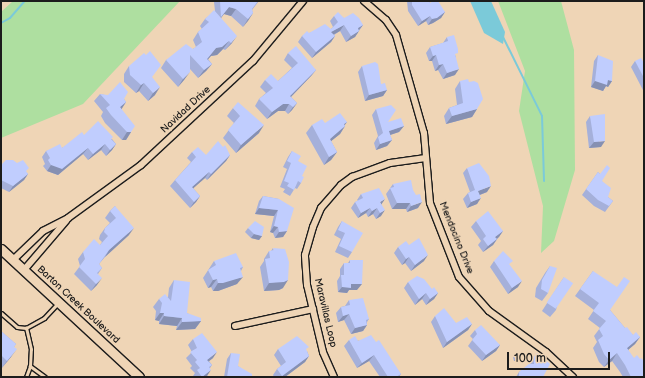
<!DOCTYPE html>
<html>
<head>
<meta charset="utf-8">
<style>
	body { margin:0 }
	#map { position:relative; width:645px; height:378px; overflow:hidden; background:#efd5b6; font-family:"Balsamiq Sans",sans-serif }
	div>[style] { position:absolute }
	.green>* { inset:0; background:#aedfa0 }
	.water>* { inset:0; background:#7bcad9 }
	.stream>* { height:2px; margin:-1px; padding:0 1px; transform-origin:1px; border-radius:1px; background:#7bcad9 }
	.roads { filter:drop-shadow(1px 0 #1c1c1c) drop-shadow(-1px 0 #1c1c1c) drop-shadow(0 1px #1c1c1c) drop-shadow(0 -1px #1c1c1c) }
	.lane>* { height:3px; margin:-1.5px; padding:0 1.5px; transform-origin:1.5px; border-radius:1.5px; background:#efd5b6 }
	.street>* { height:6px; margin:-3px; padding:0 3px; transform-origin:3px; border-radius:3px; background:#efd5b6 }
	.secondary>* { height:9px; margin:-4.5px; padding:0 4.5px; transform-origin:4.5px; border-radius:4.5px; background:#efd5b6 }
	.wall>* { inset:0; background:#a5b0da }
	.shaded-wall>* { inset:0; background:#8690b2 }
	.building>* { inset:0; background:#c0cdfe; transform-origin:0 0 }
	span { translate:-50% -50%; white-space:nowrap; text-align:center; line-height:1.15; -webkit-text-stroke:3.5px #efd5b6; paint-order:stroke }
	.street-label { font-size:10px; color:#1c1c1c }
	.frame { position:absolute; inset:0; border:2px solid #1c1c1c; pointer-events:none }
	.scale { position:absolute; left:507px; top:352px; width:103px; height:18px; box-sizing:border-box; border:2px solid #1c1c1c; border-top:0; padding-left:5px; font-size:12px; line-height:14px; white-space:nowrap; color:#1c1c1c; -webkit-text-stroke:3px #efd5b6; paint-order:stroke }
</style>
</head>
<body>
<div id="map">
	<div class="green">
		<i style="clip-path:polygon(13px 1px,180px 1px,83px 104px,1px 138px,1px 12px)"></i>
		<i style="clip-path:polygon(498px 1px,561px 1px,574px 50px,575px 170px,554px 241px,541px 253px,543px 206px,519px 111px,525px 71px)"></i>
	</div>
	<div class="water">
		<i style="clip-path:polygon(470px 1px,491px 1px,505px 32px,503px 44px,484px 33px)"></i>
	</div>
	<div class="stream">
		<i style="left:1px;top:23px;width:10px;rotate:-29deg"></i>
		<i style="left:10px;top:18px;width:23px;rotate:-49deg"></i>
		<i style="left:503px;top:37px;width:88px;rotate:63.7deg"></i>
		<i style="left:542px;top:116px;width:65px;rotate:88.2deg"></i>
	</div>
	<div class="roads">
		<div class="lane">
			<i style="left:1px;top:313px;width:21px;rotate:41deg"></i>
			<i style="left:17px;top:327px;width:9px;rotate:6deg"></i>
			<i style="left:26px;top:377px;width:12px;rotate:-70deg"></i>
			<i style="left:45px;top:377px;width:19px;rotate:-144deg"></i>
			<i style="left:30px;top:366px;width:17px;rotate:-87deg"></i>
			<i style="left:31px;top:349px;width:22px;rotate:-103deg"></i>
			<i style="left:26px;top:328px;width:21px;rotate:-29deg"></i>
			<i style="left:44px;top:318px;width:21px;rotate:-47deg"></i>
		</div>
		<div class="street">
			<i style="left:364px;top:1px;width:29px;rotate:41deg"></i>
			<i style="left:386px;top:20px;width:18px;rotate:56deg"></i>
			<i style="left:396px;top:35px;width:102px;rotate:74.1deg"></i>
			<i style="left:424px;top:133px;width:70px;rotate:85.1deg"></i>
			<i style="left:430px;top:203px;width:79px;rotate:68.6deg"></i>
			<i style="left:459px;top:277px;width:45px;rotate:48.6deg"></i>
			<i style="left:489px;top:311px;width:70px;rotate:35.7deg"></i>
			<i style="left:546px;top:352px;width:37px;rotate:43deg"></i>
			<i style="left:13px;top:260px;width:42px;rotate:-44deg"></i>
			<i style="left:43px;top:231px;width:28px;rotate:-27deg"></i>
			<i style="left:68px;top:218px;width:90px;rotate:-36deg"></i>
			<i style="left:141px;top:165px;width:153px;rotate:-42.9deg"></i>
			<i style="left:253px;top:61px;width:78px;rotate:-50.2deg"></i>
			<i style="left:24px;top:270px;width:65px;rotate:-49.4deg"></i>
			<i style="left:235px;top:326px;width:80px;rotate:-12.3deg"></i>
			<i style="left:334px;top:377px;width:27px;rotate:-114deg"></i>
			<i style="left:323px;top:352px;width:69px;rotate:-103.4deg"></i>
			<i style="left:307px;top:285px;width:30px;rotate:-94deg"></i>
			<i style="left:305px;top:255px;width:29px;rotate:-74deg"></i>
			<i style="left:313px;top:227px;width:21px;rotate:-67deg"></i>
			<i style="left:321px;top:208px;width:30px;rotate:-49deg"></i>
			<i style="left:341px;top:185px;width:14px;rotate:-36deg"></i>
			<i style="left:352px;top:177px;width:40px;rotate:-20.2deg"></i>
			<i style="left:390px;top:163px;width:36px;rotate:-8deg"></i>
		</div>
		<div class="secondary">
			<i style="left:1px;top:249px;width:188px;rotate:42.8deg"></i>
		</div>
	</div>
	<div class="wall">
		<i style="clip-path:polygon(215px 1px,259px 1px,252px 10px,253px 13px,243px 27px,231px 16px,224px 14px,221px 18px,232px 43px,225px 50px,223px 49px,217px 55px,211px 56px,208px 59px,212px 64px,206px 71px,198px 78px,190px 69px,184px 80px,178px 87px,161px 68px,166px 60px,193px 49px,196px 47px,193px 40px,198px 32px,202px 29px,200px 26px,205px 19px,215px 11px,214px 2px)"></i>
		<i style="clip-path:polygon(407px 1px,429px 1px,430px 3px,445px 12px,441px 18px,433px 23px,428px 25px,426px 21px,418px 26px,408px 11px)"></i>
		<i style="clip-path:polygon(334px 16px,344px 18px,363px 25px,355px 37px,346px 42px,340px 31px,334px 35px,335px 36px,331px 42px,312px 58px,298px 42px,302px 36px,309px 33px,331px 29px,333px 27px,330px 21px)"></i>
		<i style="clip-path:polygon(447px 37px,456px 57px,455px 75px,443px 79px,438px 70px,435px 71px,432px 61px,429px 61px,426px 53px,430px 47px,443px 43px)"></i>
		<i style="clip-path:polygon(288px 53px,316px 70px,311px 76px,291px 97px,297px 103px,292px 110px,288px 114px,285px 111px,278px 111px,267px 119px,255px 106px,259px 99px,266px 93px,260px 87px,265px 80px,278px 81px,292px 68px,284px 60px)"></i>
		<i style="clip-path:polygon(598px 55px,612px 81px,608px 87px,606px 86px,603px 91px,591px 87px,594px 61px)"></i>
		<i style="clip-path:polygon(635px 61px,644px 63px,644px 92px,631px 67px)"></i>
		<i style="clip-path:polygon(129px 66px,152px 77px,155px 95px,148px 101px,139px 91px,136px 93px,124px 82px,124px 74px)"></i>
		<i style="clip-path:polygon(362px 66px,381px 84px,387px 90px,383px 96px,365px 101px,358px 72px)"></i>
		<i style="clip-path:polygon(460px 81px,477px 109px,472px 117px,446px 124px,444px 116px,449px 108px,457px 105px,455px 89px)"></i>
		<i style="clip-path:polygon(100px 94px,124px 99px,126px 102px,121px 109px,131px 132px,126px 140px,122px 140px,105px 123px,101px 116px,103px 112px,94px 101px)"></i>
		<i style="clip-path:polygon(233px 108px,259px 133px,236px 153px,223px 138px,234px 123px,227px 116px)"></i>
		<i style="clip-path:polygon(376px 109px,388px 122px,404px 126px,399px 132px,390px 135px,392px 140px,387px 146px,376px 150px,374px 143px,378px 136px,372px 115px)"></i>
		<i style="clip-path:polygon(590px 116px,601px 147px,589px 148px,586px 122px)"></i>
		<i style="clip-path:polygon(347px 122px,344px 125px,345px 126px,340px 134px,331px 141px,337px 152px,331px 160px,324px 165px,306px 133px,312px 125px,325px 123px)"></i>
		<i style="clip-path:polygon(84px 135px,112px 139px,116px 144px,112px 150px,106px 156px,101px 150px,88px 160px,83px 154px,58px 175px,47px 171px,43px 166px,45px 164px,42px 157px,46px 151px,62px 148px)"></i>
		<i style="clip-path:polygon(292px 151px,298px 161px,302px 176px,301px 183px,297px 189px,295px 188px,290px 196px,283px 192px,285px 189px,280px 187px,287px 169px,283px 167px,288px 157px)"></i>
		<i style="clip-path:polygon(192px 152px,206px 155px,230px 155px,226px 161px,207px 180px,205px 178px,193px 188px,200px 196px,196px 202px,190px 208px,170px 186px,175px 180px,191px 162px,187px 158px)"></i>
		<i style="clip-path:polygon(1px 165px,26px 172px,28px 174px,24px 180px,9px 192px,1px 188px)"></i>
		<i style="clip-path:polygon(467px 168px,487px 192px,480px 195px,477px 204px,467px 208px,463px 199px,468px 193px,470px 192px,463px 173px)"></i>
		<i style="clip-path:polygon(598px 172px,600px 174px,602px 181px,608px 197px,613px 201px,605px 212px,594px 206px,582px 195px)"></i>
		<i style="clip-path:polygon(393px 184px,418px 208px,407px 212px,406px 209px,392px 209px,386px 194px)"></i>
		<i style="clip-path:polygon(361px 194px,381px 205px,381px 216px,376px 219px,373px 214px,368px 217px,366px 213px,358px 218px,351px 208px,355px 202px,358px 201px,357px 200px)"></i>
		<i style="clip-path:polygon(263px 196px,279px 199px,287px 231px,283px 237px,275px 238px,273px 233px,270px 232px,274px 216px,255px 214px,259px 201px)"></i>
		<i style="clip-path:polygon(115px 206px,129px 235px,105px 257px,99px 264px,102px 268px,98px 274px,97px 285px,91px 291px,74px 274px,80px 266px,78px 259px,83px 252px,100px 245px,102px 242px,99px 239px,100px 235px,105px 228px,110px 223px,105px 218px,110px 211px)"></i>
		<i style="clip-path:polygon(342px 221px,352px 252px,348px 258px,335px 252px,341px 239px,334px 235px,338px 227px)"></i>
		<i style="clip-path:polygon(476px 221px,503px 231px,493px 245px,483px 252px,478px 245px,481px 241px,471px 227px)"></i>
		<i style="clip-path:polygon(248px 228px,262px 236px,259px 240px,251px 238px,245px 232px)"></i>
		<i style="clip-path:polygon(409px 245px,424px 261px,411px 271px,405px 263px,402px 265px,394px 253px,398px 247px)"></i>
		<i style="clip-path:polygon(273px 248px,283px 288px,279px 290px,264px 291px,260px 267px,264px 261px,264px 259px,269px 251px,271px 251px)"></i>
		<i style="clip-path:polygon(350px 260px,357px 290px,349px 290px,347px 293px,338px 292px,337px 281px,340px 276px,340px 269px,344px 263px,348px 263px)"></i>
		<i style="clip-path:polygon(214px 261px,243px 267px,241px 271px,237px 284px,218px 291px,213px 291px,211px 287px,208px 288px,203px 278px)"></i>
		<i style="clip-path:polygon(494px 261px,510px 266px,518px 287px,508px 294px,490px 267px)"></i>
		<i style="clip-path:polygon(550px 266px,548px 293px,542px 301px,535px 297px,536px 288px,545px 273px)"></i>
		<i style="clip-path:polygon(593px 271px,610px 310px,625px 328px,633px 335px,640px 337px,635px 344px,628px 350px,644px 377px,623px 377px,620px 372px,612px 361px,604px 367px,599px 362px,593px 348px,597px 342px,594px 336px,600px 328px,588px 319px,594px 310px,575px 296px)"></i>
		<i style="clip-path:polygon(564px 277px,556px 310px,550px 317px,542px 311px)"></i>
		<i style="clip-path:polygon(174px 280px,187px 313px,201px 321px,195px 329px,176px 330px,177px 326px,159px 324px,159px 321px,155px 320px,156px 311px,153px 307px,159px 299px,168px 297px,169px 288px)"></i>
		<i style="clip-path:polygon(408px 282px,432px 289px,438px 293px,434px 299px,426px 305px,422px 299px,415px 305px,404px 288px)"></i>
		<i style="clip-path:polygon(349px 300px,369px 319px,367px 322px,367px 325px,363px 331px,351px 334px,344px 320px,338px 322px,336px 313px,341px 307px,345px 306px)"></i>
		<i style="clip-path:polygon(435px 316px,456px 323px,472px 324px,468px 330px,443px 348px,431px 322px)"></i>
		<i style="clip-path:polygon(475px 330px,500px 345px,496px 351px,482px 361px,468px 346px,473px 339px,470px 336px)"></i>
		<i style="clip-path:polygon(1px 331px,16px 344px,14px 347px,11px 357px,1px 369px)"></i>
		<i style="clip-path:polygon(193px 339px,213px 358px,209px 361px,212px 365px,210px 368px,207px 376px,205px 377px,194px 377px,193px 376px,195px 373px,190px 368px,192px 366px,186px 358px,192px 352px,188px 345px)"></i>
		<i style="clip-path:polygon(349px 340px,376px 342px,401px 374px,399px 377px,380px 377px,369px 361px,357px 368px,344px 346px)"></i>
		<i style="clip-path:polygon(278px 349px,307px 351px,309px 356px,305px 362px,285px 377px,274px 377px,273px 375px,277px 369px,281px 366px,274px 355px)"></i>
		<i style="clip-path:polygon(231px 353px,238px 366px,252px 377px,224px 377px,227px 359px)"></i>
		<i style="clip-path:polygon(515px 355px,519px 360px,514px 361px,513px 357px)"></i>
		<i style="clip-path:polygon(534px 357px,543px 377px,516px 377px,519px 372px,530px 364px)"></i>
	</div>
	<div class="shaded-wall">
		<i style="clip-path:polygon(229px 7px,236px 9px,231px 16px,224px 14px,216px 24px,221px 17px)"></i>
		<i style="clip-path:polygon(445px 12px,441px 18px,433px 23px,428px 25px,432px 19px)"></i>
		<i style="clip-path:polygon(253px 13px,248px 21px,243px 27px,248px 19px)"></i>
		<i style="clip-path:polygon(430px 16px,426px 21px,418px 26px,422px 21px)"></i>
		<i style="clip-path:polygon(344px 25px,340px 31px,327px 38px,331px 32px)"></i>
		<i style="clip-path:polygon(363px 25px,358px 31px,358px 28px)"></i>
		<i style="clip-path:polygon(359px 31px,355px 37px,346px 42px,351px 36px)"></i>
		<i style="clip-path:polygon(237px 36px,232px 43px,225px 50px)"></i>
		<i style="clip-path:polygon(335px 36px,331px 42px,312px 58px,316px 52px)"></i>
		<i style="clip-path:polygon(229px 41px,223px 49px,217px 55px,211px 56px,202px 66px,207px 59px,216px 48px)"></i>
		<i style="clip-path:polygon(436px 55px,432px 61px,429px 61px,433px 56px)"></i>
		<i style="clip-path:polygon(212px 64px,206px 71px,198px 78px,204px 70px)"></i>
		<i style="clip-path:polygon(443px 64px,438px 70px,435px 71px,439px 65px)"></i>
		<i style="clip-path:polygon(459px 69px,455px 75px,443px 79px,447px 73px)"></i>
		<i style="clip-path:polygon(316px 70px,311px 76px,285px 103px,290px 96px)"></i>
		<i style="clip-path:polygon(190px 72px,184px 80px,178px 87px,183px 79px)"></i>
		<i style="clip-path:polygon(608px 80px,612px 81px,608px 87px,606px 86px,603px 91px,591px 87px,595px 81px)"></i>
		<i style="clip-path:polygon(144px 83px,139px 91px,136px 93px,141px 85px)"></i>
		<i style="clip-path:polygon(160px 87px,155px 95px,148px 101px,153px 93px)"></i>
		<i style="clip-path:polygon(387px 90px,383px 96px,365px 101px,369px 95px)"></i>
		<i style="clip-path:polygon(126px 102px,121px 110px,120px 107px)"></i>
		<i style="clip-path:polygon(297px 103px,292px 110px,288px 114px,293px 107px)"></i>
		<i style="clip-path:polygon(283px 104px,289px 104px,285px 111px,278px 111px,267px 119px,272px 112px)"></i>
		<i style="clip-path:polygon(477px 109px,472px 117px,446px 124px,452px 116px)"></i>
		<i style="clip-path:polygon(347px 122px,342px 129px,345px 126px,340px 134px,325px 146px,330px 139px,344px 124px)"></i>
		<i style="clip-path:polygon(264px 125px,259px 133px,236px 153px,241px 145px)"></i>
		<i style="clip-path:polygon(404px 126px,399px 132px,384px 137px,389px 131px)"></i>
		<i style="clip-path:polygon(127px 132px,131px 132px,126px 140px,122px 140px)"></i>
		<i style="clip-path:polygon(392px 140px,387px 146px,376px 150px,380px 144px)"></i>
		<i style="clip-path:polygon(605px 141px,601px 147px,589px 148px,594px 142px)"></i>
		<i style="clip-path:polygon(105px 144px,101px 150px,88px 160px,93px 154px)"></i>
		<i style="clip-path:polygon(116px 144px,112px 150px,106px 156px,110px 150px)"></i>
		<i style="clip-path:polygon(88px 148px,83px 154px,58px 175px,47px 171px,51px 165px)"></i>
		<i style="clip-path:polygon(337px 152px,331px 160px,324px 165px,329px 157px)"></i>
		<i style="clip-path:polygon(230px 155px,226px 161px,207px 180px,211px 174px)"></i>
		<i style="clip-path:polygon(209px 172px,205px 178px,188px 193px,192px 187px)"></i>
		<i style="clip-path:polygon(28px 174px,24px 180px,9px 192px,13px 186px)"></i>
		<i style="clip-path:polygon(491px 186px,487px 192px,474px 197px,478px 191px)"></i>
		<i style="clip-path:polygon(200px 196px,196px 202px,190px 208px,194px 202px)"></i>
		<i style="clip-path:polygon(481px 198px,477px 204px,467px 208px,471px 202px)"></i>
		<i style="clip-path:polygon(385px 199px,381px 205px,380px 202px)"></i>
		<i style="clip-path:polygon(422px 202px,418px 208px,407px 212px,411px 206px)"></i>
		<i style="clip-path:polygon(397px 203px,410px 203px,406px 209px,392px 209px)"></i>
		<i style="clip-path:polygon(259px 208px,278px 210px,274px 216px,255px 214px)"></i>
		<i style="clip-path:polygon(370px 208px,366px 213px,358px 218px,361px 213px)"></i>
		<i style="clip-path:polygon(377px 208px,373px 214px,368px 217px,372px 211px)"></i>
		<i style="clip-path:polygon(385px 210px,381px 216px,376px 219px,380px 213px)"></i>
		<i style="clip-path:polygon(274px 226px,278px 227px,273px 233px,270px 232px)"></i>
		<i style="clip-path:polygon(134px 228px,129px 235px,105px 257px,109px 250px)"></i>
		<i style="clip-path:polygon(287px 231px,283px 237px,275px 238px,279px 232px)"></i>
		<i style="clip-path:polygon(503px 231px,499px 237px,491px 243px,495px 237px)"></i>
		<i style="clip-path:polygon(254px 234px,262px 236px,259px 240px,251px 238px)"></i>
		<i style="clip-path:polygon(497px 239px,493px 245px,483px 252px,488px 246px)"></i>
		<i style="clip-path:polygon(428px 255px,424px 261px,411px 271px,415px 265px)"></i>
		<i style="clip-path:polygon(409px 257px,405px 263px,402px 265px,406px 259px)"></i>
		<i style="clip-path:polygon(243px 277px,237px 284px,218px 291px,213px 291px,218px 283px)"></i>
		<i style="clip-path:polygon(102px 278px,97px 285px,91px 291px,96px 284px)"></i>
		<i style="clip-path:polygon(217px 279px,211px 287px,208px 288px,213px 280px)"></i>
		<i style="clip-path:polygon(288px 280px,283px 288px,279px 290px,264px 291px,269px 283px)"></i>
		<i style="clip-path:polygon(522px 281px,518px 287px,508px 294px,512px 288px)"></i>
		<i style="clip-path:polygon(351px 284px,362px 284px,357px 290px,349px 290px,347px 293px,338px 292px,342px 287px)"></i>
		<i style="clip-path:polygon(426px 293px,422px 299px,415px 305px,419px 299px)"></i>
		<i style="clip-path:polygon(438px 293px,434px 299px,426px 305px,430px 299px)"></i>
		<i style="clip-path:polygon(160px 313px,164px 313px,159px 321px,155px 320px)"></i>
		<i style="clip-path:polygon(349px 314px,344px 320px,338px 322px,343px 316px)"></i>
		<i style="clip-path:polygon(164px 316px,182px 318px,177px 326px,159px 324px)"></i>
		<i style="clip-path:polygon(201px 321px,195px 329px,176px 330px,182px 322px)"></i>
		<i style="clip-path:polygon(472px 324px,468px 330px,443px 348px,447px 342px)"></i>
		<i style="clip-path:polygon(367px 325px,363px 331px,351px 334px,355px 328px)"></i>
		<i style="clip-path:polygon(640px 337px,635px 344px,622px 355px,627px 348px)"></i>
		<i style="clip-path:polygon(500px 345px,496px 351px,482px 361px,486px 355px)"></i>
		<i style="clip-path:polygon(17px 349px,11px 357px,1px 369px,7px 361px)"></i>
		<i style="clip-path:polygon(217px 352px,213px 358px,203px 366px,207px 360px)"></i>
		<i style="clip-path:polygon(617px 353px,612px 361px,604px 367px,609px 360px)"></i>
		<i style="clip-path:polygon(374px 355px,369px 361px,357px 368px,362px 363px)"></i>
		<i style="clip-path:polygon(309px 356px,305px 362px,285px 377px,281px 377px)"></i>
		<i style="clip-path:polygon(521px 358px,519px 360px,514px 361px,516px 359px)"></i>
		<i style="clip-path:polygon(211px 370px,207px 376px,205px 377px,202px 377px)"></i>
	</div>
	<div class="building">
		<i style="clip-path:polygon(220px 1px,258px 1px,252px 9px,253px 13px,248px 19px,236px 9px,229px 7px,221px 17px)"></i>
		<i style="clip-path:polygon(412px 1px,429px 1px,430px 3px,433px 1px,438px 1px,445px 12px,437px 18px,432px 19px,430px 16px,422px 21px,412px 5px)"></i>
		<i style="clip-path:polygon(214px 10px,237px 36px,231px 43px,229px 41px,222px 47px,216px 48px,207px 59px,212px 64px,204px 70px,190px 55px,190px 72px,183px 79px,166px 60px,186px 44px,193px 49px,202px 42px,198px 32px,209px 22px,205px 19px)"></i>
		<i style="clip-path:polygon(338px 12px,344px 18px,353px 13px,359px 18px,363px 25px,358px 28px,359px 31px,351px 36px,344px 25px,331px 32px,335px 36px,316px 52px,302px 36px,307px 31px,309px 33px,325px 24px,331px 29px,338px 22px,334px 16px)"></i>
		<i style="clip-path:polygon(454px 35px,458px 49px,458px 53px,455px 54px,459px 69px,447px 73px,443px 64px,439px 65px,436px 55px,433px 56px,430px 47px,448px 41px,447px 37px)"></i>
		<i style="clip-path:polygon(296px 46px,316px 70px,290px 96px,297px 103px,293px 107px,289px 104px,283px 104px,272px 112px,259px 99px,273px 88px,265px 80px,271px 74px,278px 81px,298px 63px,288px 53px)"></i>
		<i style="clip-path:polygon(150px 51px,161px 65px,152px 77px,160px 87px,153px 93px,144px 83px,141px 85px,130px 75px,129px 66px,144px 53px,146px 55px)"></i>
		<i style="clip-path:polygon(598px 55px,613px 61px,612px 81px,608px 80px,607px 85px,595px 81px)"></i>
		<i style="clip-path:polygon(641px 58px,644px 63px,644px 78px,635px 61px)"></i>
		<i style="clip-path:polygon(375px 62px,378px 64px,381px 84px,385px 83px,387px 90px,369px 95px,362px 66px)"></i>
		<i style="clip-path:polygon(468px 79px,469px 82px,474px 81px,478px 83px,483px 99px,477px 109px,452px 116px,449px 108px,463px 103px,460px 81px)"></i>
		<i style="clip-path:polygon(120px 82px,128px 92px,124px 99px,126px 102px,120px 107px,135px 126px,131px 132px,127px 132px,111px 115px,106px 108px,110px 105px,100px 94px,108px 95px)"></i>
		<i style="clip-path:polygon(238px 102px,264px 125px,241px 145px,228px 130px,240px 116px,233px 108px)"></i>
		<i style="clip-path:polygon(391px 105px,396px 110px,388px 122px,401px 118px,404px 126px,389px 131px,392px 140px,380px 144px,378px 137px,383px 133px,376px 109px)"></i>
		<i style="clip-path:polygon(340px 113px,347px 122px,344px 124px,345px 126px,330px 139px,337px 152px,329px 157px,312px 125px,322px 119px,325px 123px)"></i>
		<i style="clip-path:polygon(605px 114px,605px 141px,594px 142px,590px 116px)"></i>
		<i style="clip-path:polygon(98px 121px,113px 137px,111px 139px,116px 144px,110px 150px,105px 144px,93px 154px,88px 148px,62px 169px,51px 165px,48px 160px,50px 158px,46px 151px,60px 144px,62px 148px,82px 132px,84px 135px)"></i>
		<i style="clip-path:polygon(218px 141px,223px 147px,225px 145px,230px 155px,211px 174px,209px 172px,192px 187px,200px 196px,194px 202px,175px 180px,196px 157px,192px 152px,198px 147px,206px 155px)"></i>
		<i style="clip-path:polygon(292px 151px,301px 156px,298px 161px,307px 166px,302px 176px,304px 177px,301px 183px,298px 181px,294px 190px,287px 186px,289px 183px,284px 181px,291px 163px,287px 161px)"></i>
		<i style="clip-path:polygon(6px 160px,13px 160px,17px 163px,23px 160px,29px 168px,26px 171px,28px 174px,13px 186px,1px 180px,1px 165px)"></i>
		<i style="clip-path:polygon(479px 163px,489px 176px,491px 186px,478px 191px,481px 198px,471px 202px,468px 193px,475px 190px,467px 168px)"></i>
		<i style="clip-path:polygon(607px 165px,610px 168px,602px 181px,611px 188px,608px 197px,613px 201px,609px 206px,598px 200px,586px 189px,598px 172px,600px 174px)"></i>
		<i style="clip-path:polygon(411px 180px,413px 190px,416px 195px,420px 194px,422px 202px,411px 206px,410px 203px,397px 203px,390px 188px,394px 187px,393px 184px)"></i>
		<i style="clip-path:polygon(379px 188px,385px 199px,380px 202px,385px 210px,380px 213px,377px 208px,372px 211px,370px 208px,361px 213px,355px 202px,363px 198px,361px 194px)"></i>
		<i style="clip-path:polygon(263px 196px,279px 199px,294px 208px,287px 231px,279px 232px,278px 227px,274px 226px,278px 210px,259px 208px)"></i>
		<i style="clip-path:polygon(115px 206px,134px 228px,109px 250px,99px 264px,102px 268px,97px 273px,102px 278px,96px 284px,79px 267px,85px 259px,83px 252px,94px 239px,100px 245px,108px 236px,104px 232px,105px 228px,116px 218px,110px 211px)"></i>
		<i style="clip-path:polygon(488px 211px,503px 231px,495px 237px,497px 239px,488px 246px,483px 239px,486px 236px,476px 221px)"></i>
		<i style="clip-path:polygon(255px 221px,264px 227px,262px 236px,254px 234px,248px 228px)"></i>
		<i style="clip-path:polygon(342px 221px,363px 233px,352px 252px,339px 246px,345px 233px,338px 230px)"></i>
		<i style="clip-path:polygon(419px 238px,428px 255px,415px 265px,409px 257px,406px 259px,398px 247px,406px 241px,409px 245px)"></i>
		<i style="clip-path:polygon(273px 248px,285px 249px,289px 262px,288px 280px,284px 282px,269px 283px,265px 259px,270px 258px,269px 251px,274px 250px)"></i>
		<i style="clip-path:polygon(503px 251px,513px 261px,509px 264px,522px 281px,512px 288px,494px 261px)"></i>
		<i style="clip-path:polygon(236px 253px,243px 267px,240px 268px,243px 277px,223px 283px,218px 283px,217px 279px,213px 280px,208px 270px,216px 265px,214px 261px)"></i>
		<i style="clip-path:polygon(350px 260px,363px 260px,362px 284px,351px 284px,351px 288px,342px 287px,341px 275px,344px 275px,344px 263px,350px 263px)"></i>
		<i style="clip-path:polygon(550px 266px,557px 268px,548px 293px,541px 289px,542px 280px)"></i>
		<i style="clip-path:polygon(593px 271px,617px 287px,624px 277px,630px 281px,610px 310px,625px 328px,627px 327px,633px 335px,636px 332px,640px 337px,627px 348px,634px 358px,637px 355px,640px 359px,641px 358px,644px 361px,644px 377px,631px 377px,625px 365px,617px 353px,609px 360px,604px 354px,598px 340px,603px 336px,599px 329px,606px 321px,593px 311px,599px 303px,580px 289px)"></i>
		<i style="clip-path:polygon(417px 276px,424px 279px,432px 289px,434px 287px,438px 293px,430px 299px,426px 293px,419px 299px,408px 282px)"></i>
		<i style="left:564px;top:277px;width:11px;height:31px;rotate:34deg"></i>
		<i style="clip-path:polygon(174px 280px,190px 282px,187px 313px,201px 318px,201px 321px,182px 322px,182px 318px,164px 316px,164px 313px,160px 313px,162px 303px,159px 299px,165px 294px,171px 301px)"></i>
		<i style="clip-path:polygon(363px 298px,369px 319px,366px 320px,367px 325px,355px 328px,349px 314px,343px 316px,341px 307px,350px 305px,349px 300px)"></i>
		<i style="clip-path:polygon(444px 308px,456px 323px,467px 317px,472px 324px,447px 342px,435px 316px)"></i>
		<i style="clip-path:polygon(481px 325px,500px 345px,486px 355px,472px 340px,477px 334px,475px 330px)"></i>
		<i style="clip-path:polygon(1px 331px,16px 344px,14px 347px,17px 349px,7px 361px,1px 355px)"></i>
		<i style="clip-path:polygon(202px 333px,217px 352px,207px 360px,212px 365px,209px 367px,211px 370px,202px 377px,197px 370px,200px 368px,195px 362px,197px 360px,190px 352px,197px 348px,193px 339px)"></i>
		<i style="clip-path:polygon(371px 335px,376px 342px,379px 340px,401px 374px,396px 377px,388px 377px,374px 355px,362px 363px,349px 340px,355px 336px,358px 341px)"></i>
		<i style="clip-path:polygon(297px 336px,309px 347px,306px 349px,309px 356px,282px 376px,277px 369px,286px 362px,278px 349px)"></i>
		<i style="clip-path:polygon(231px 353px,240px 354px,238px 366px,252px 374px,252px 377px,227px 377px)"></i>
		<i style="clip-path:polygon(519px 353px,521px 358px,516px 359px,515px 355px)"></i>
		<i style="clip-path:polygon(537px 353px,550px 364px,543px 377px,519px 377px,519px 372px,529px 364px,534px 364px,534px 357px)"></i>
	</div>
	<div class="street-label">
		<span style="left:186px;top:110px;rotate:-43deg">Navidad Drive</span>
		<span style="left:456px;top:238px;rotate:68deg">Mendocino Drive</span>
		<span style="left:78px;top:305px;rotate:43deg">Barton Creek Boulevard</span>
		<span style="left:325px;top:313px;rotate:77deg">Maravillas Loop</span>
	</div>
	<div class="frame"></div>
	<div class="scale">100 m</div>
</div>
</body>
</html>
